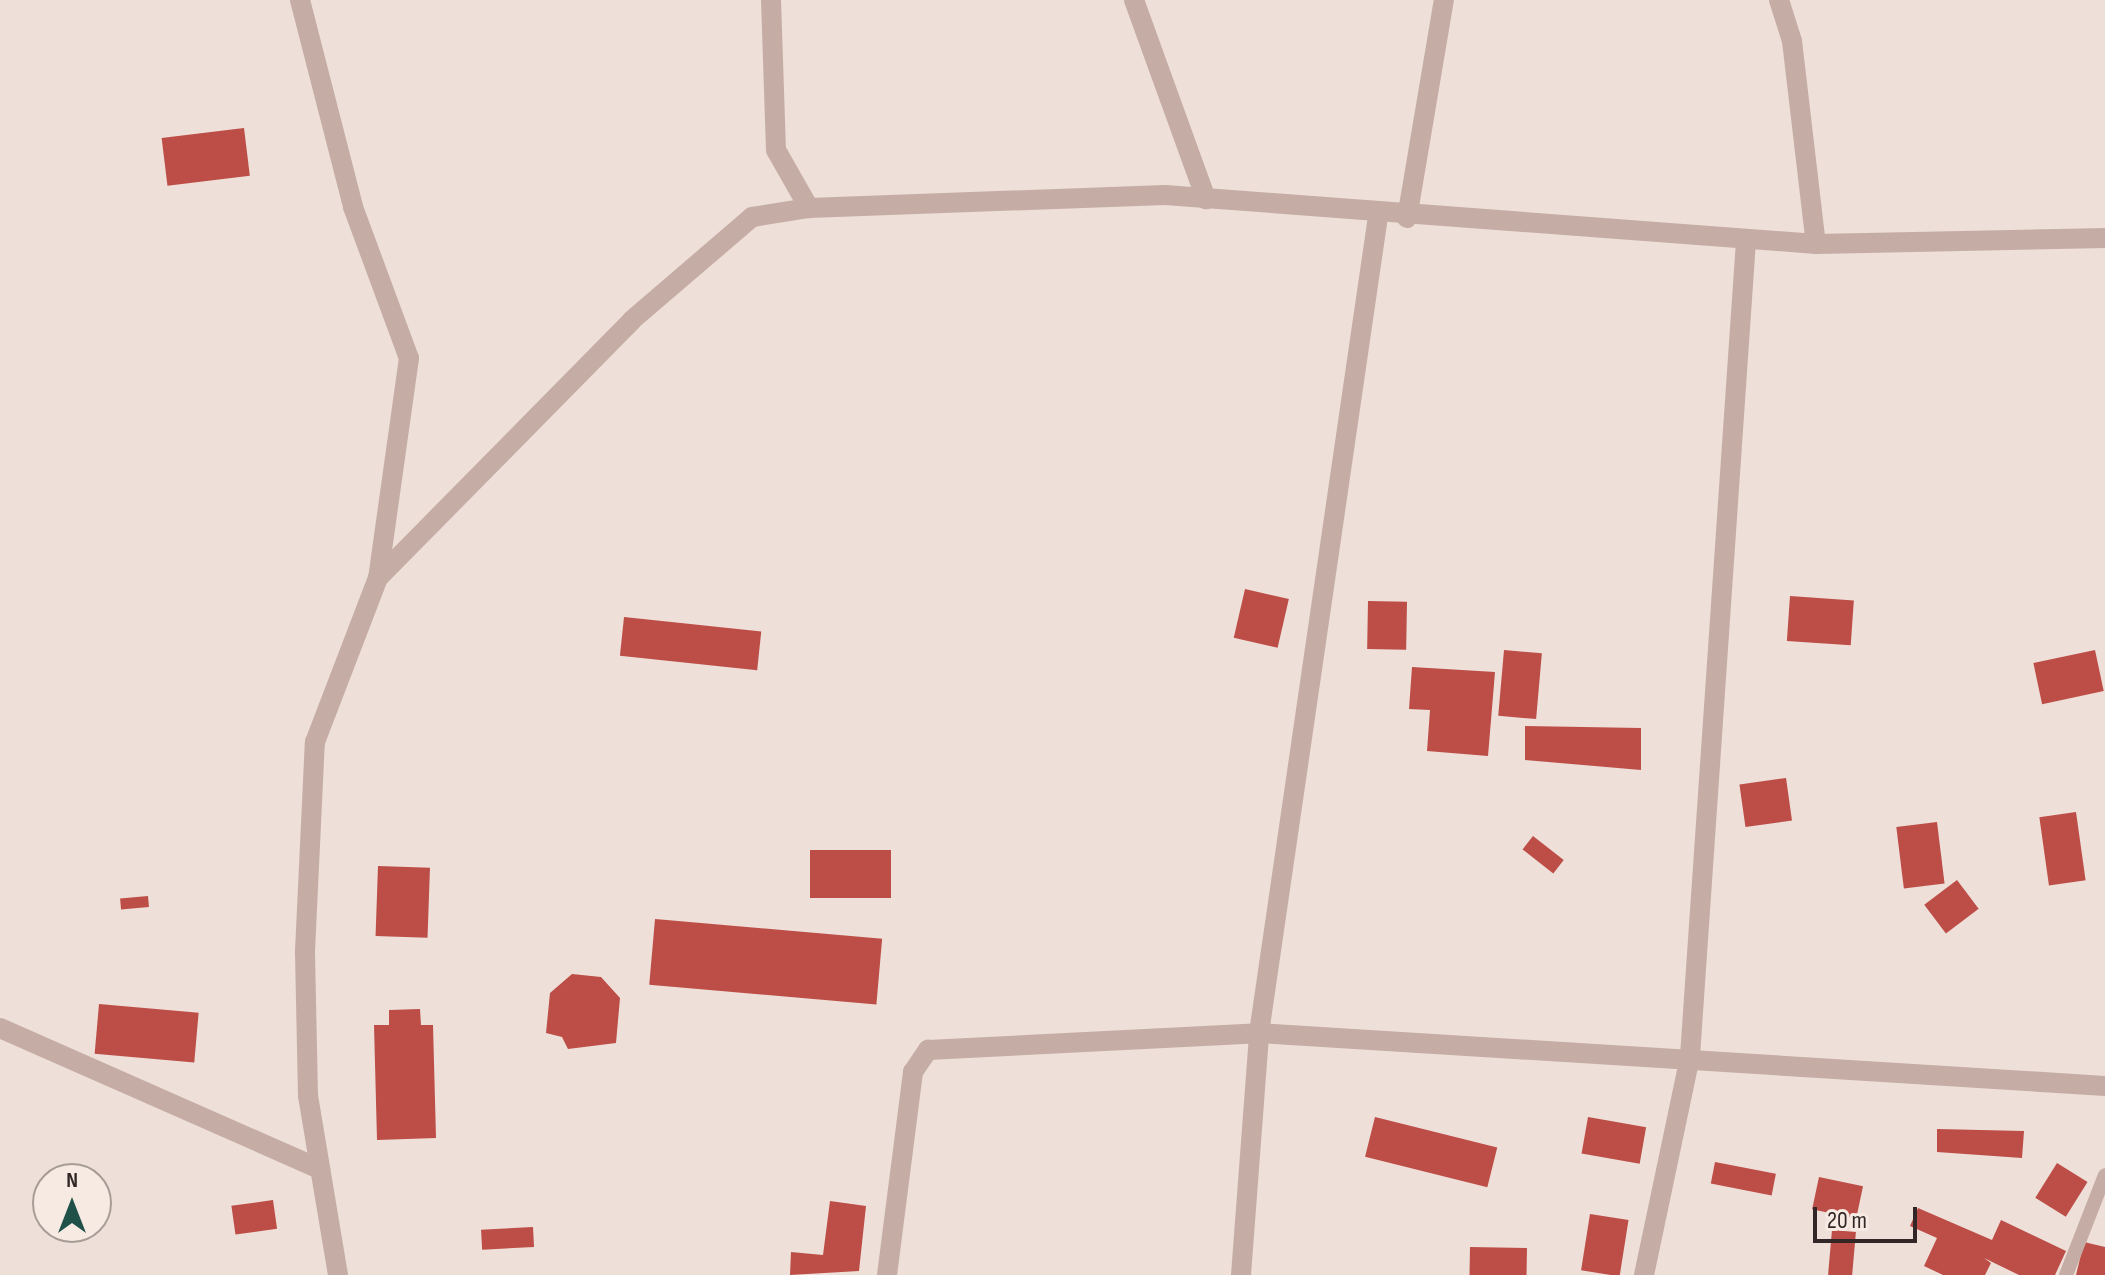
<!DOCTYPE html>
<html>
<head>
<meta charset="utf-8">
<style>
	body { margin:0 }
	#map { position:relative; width:2105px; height:1275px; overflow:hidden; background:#eedfd8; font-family:"Sofia Sans Condensed",sans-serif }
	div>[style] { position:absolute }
	.building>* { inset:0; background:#bd4d47; transform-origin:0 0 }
	.service>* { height:14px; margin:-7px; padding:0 7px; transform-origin:7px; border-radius:7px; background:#c5ada5 }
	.minor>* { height:20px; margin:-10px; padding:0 10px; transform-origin:10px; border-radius:10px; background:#c5ada5 }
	span { translate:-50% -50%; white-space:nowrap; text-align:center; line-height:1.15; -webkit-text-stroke:8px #f7eae3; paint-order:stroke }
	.north { position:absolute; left:32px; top:1163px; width:80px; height:80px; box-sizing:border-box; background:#f7eae3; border:2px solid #a89c97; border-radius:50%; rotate:0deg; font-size:22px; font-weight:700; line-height:32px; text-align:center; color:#322726 }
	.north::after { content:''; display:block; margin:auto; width:28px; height:36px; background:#1f5049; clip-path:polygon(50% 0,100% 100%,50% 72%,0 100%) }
	.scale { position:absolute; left:1813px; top:1207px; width:104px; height:36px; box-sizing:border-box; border:4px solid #322726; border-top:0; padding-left:10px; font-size:24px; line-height:28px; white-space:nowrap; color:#322726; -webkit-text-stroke:6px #f7eae3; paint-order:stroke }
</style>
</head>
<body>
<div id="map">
	<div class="building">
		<i style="left:244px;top:128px;width:48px;height:83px;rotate:83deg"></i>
		<i style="left:1245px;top:589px;width:45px;height:50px;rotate:13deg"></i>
		<i style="left:1790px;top:596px;width:64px;height:45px;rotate:4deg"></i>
		<i style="left:1368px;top:601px;width:39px;height:48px;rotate:1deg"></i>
		<i style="left:624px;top:617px;width:138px;height:39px;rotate:6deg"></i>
		<i style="left:1504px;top:650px;width:38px;height:66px;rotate:5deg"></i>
		<i style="left:2095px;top:650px;width:42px;height:63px;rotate:78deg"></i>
		<i style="clip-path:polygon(1412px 667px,1495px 672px,1488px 756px,1427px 751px,1430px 710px,1409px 709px)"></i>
		<i style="clip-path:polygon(1525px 726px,1641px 728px,1641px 770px,1525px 760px)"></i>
		<i style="left:1786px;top:778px;width:43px;height:47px;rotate:82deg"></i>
		<i style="left:2076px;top:812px;width:69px;height:37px;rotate:82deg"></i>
		<i style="left:1937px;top:822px;width:62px;height:41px;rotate:83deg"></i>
		<i style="left:1533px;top:836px;width:39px;height:17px;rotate:38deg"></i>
		<i style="left:810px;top:850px;width:81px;height:48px"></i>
		<i style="left:378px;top:866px;width:52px;height:70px;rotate:2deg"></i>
		<i style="left:1957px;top:880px;width:36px;height:41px;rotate:53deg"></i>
		<i style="left:148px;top:896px;width:11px;height:28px;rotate:85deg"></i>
		<i style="left:655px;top:919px;width:228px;height:66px;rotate:5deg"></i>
		<i style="clip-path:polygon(572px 974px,601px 977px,620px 998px,616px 1043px,568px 1049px,562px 1037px,546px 1033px,550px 993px)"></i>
		<i style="left:99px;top:1004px;width:100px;height:50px;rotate:5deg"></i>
		<i style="clip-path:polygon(420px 1009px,421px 1025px,433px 1025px,436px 1138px,377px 1140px,374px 1025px,389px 1025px,389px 1010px)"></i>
		<i style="left:1375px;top:1117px;width:126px;height:41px;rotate:14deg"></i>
		<i style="left:1588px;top:1117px;width:59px;height:37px;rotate:10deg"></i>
		<i style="clip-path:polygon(1937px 1129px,2024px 1131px,2022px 1158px,1937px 1152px)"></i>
		<i style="left:1715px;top:1162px;width:62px;height:22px;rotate:11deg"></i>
		<i style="left:2057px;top:1163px;width:36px;height:41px;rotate:32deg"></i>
		<i style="left:1819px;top:1177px;width:45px;height:33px;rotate:12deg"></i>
		<i style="left:273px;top:1200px;width:29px;height:42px;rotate:82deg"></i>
		<i style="clip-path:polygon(830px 1201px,866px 1206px,859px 1271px,790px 1275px,791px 1252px,823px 1255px)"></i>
		<i style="clip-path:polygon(1918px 1208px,1992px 1240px,2001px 1220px,2066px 1251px,2055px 1275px,2019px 1275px,1984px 1258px,1991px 1263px,1985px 1275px,1943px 1275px,1924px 1266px,1937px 1238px,1910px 1226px)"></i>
		<i style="left:1590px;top:1214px;width:39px;height:57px;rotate:9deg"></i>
		<i style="left:533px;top:1227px;width:20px;height:52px;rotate:87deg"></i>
		<i style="left:1832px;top:1230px;width:24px;height:45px;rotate:5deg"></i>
		<i style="clip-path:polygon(2084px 1242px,2105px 1247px,2105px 1275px,2076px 1275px)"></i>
		<i style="left:1470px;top:1247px;width:57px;height:28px;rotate:1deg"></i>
	</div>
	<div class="service">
		<i style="left:2066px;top:1275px;width:107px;rotate:-68.7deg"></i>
	</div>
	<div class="minor">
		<i style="left:300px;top:0;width:214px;rotate:75.6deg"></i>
		<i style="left:353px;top:207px;width:161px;rotate:69.7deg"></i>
		<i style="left:409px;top:358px;width:222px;rotate:98deg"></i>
		<i style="left:771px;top:0;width:150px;rotate:88.1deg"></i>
		<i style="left:776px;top:150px;width:67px;rotate:60.4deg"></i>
		<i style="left:1134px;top:0;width:212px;rotate:70.1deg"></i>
		<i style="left:1779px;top:0;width:43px;rotate:72.4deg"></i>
		<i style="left:1792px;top:41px;width:204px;rotate:83.3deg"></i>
		<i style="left:1407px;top:218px;width:221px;rotate:-80.4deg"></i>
		<i style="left:0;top:1028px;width:350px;rotate:23.8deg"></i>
		<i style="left:338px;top:1275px;width:181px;rotate:-99.5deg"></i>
		<i style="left:308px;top:1096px;width:145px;rotate:-91.2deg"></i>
		<i style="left:305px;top:951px;width:209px;rotate:-87.3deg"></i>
		<i style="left:315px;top:742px;width:176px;rotate:-69deg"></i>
		<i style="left:378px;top:578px;width:362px;rotate:-45.4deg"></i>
		<i style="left:632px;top:320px;width:158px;rotate:-40.6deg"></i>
		<i style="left:752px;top:217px;width:58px;rotate:-9deg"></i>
		<i style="left:809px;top:208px;width:356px;rotate:-2.1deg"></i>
		<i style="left:1165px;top:195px;width:653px;rotate:4.3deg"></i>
		<i style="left:1816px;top:244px;width:289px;rotate:-1.2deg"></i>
		<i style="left:887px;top:1275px;width:205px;rotate:-82.7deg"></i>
		<i style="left:913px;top:1072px;width:27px;rotate:-56deg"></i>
		<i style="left:928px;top:1050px;width:331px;rotate:-2.9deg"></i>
		<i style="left:1259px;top:1033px;width:848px;rotate:3.58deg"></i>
		<i style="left:1241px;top:1275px;width:243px;rotate:-85.7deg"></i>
		<i style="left:1259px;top:1033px;width:826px;rotate:-81.71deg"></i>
		<i style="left:1644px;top:1275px;width:224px;rotate:-78.1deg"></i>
		<i style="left:1690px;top:1056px;width:818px;rotate:-86.07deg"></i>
	</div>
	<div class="north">N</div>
	<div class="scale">20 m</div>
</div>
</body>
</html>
